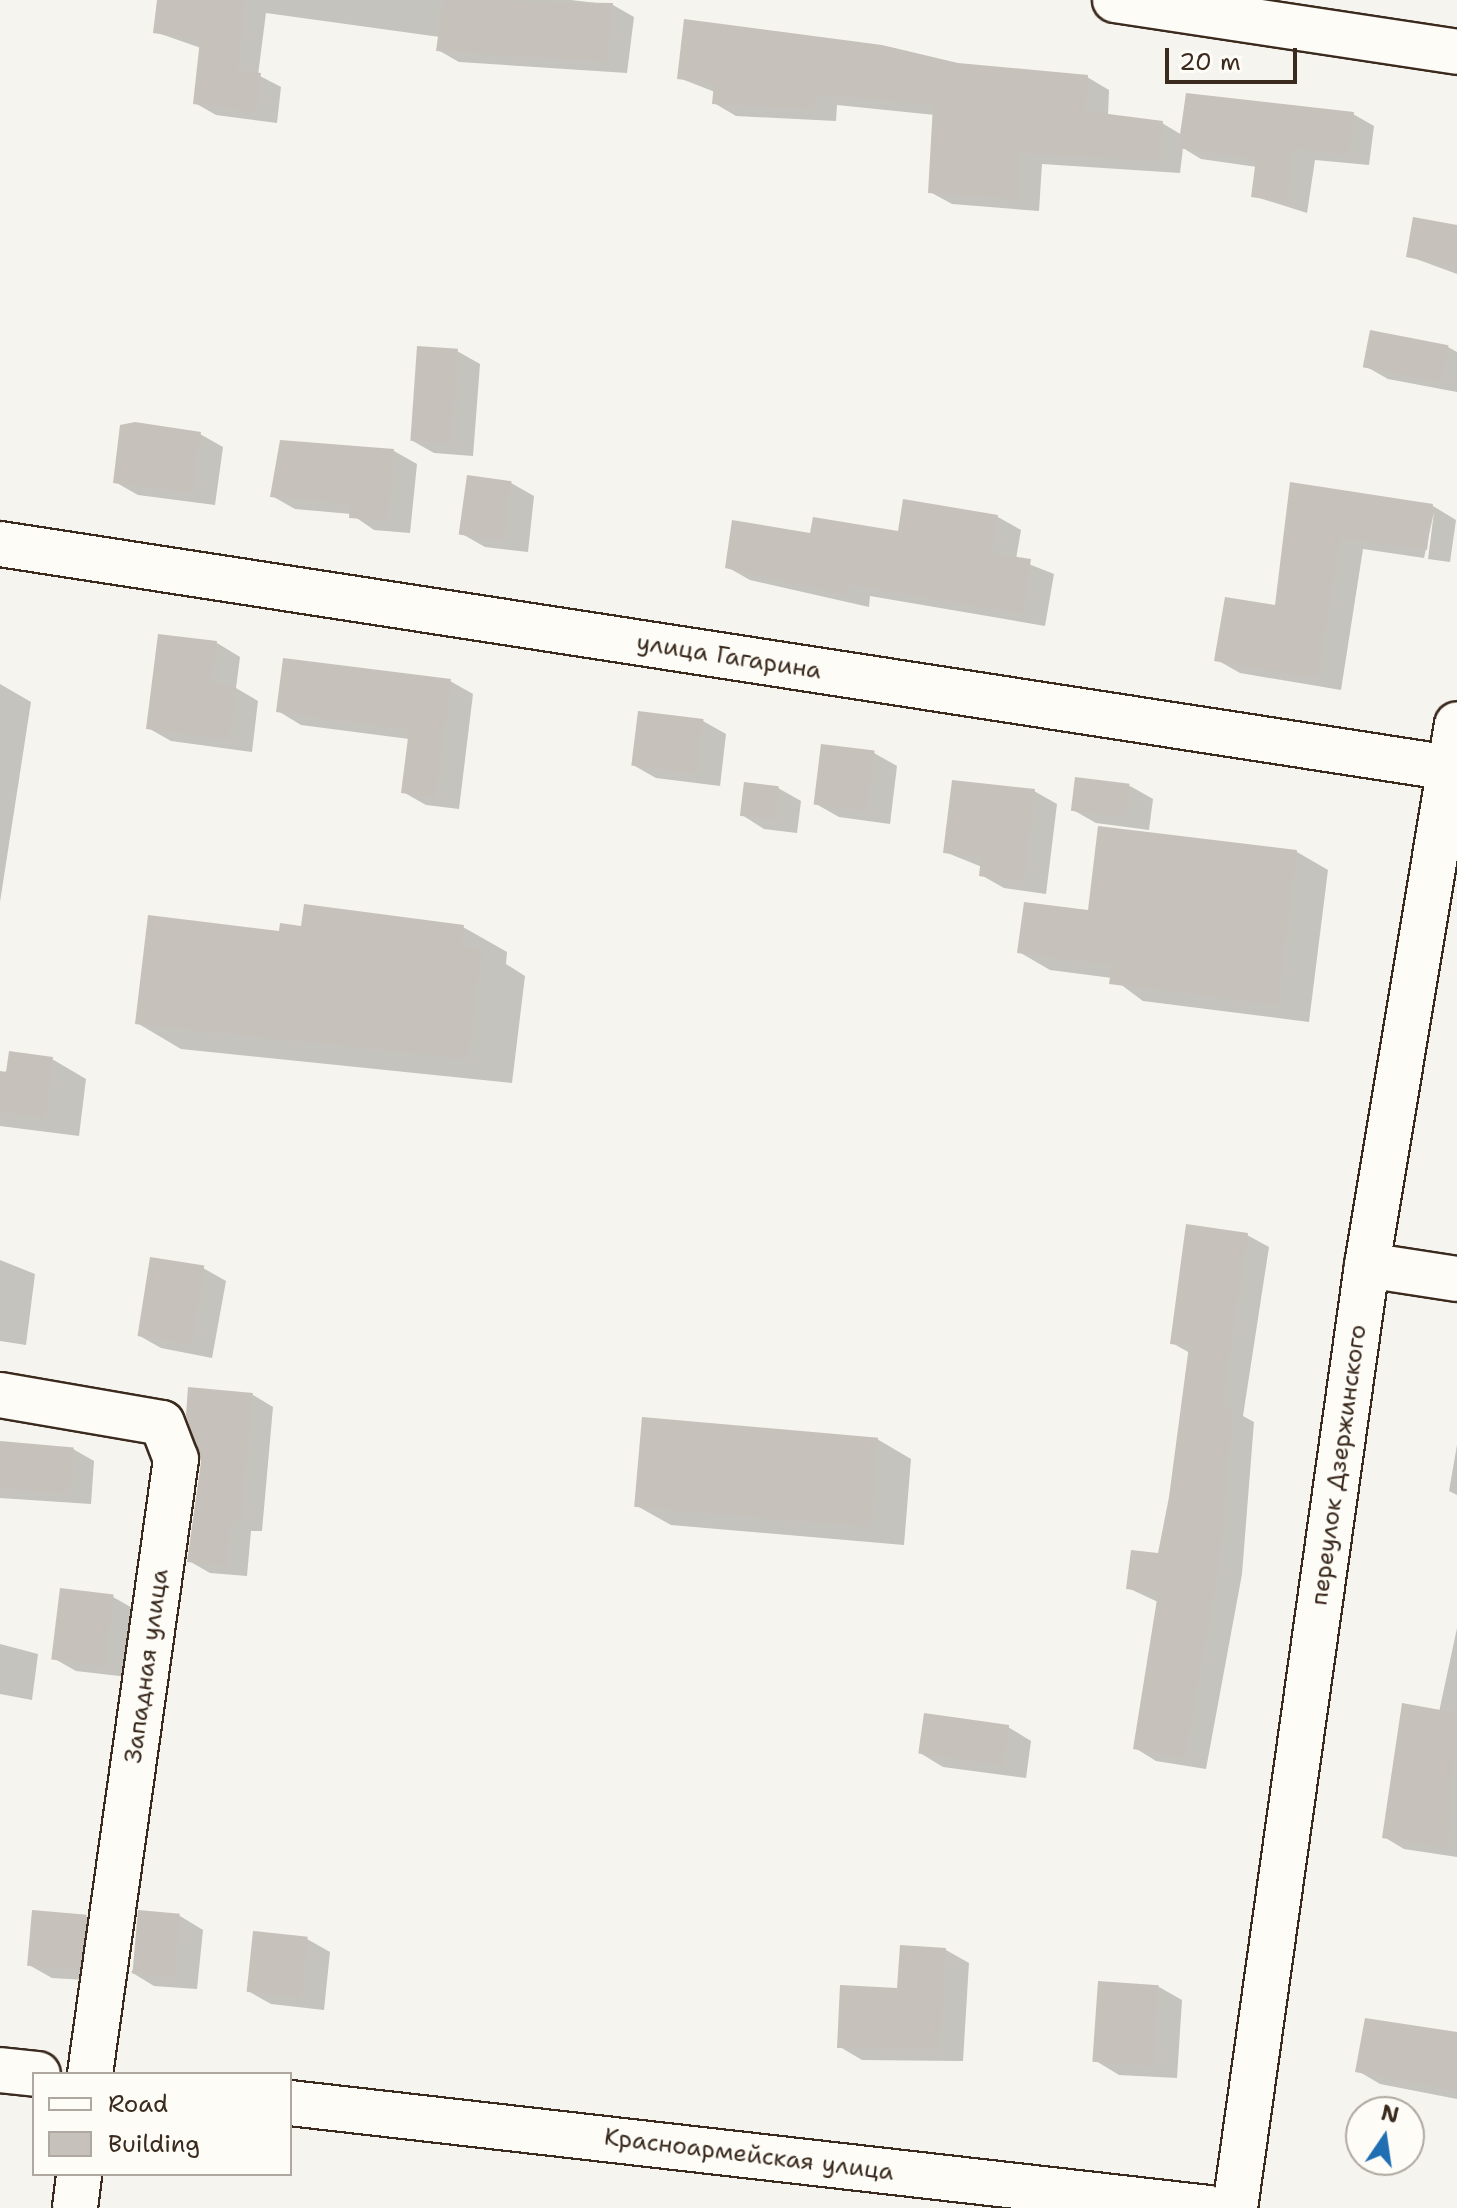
<!DOCTYPE html>
<html>
<head>
<meta charset="utf-8">
<style>
	body { margin:0 }
	#map { position:relative; width:1457px; height:2208px; overflow:hidden; background:#f5f4ee; font-family:"Shantell Sans",sans-serif }
	div>[style] { position:absolute }
	.shadow>* { inset:0; background:#0003 }
	.building>* { inset:0; background:#c7c1bb; transform-origin:0 0 }
	.roads { filter:drop-shadow(2px 0 #3b2a1e) drop-shadow(-2px 0 #3b2a1e) drop-shadow(0 2px #3b2a1e) drop-shadow(0 -2px #3b2a1e) }
	.minor>* { height:44px; margin:-22px; padding:0 22px; transform-origin:22px; border-radius:22px; background:#fdfcf7 }
	span { translate:-50% -50%; white-space:nowrap; text-align:center; line-height:1.15; -webkit-text-stroke:6px #fdfcf7; paint-order:stroke }
	.street-label { font-size:24px; color:#3b2a1e }
	.legend { position:absolute; left:32px; top:2072px; width:260px; height:104px; box-sizing:border-box; background:#fdfcf7; border:2px solid #afa8a0; margin:0; padding:10px 14px; list-style:none; font-size:24px; color:#3b2a1e }
	.legend li { display:flex; align-items:center; gap:16px; height:40px }
	.legend b { width:40px; border:2px solid #afa8a0 }
	.north { position:absolute; left:1345px; top:2096px; width:80px; height:80px; box-sizing:border-box; background:#fdfcf7; border:2px solid #afa8a0; border-radius:50%; rotate:13deg; font-size:22px; font-weight:700; line-height:32px; text-align:center; color:#3b2a1e }
	.north::after { content:''; display:block; margin:auto; width:28px; height:36px; background:#1f6fb2; clip-path:polygon(50% 0,100% 100%,50% 72%,0 100%) }
	.scale { position:absolute; left:1165px; top:48px; width:132px; height:36px; box-sizing:border-box; border:4px solid #3b2a1e; border-top:0; padding-left:10px; font-size:24px; line-height:28px; white-space:nowrap; color:#3b2a1e; -webkit-text-stroke:6px #fdfcf7; paint-order:stroke }
</style>
</head>
<body>
<div id="map">
	<div class="shadow">
		<i style="clip-path:polygon(159px 0,571px 0,613px 5px,634px 17px,627px 73px,459px 62px,438px 50px,440px 37px,266px 13px,258px 75px,281px 87px,277px 123px,216px 115px,195px 103px,201px 48px,155px 32px)"></i>
		<i style="clip-path:polygon(958px 65px,1087px 77px,1109px 90px,1108px 116px,1162px 123px,1182px 135px,1353px 114px,1374px 126px,1369px 165px,1315px 160px,1307px 213px,1253px 196px,1257px 167px,1201px 159px,1183px 148px,1180px 173px,1042px 164px,1039px 211px,952px 204px,930px 192px,935px 115px,837px 105px,836px 121px,736px 116px,714px 103px,715px 92px,679px 78px)"></i>
		<i style="clip-path:polygon(1457px 228px,1457px 274px,1408px 256px)"></i>
		<i style="clip-path:polygon(1448px 347px,1457px 352px,1457px 392px,1388px 379px,1365px 366px)"></i>
		<i style="clip-path:polygon(457px 351px,480px 364px,473px 456px,434px 453px,411px 440px)"></i>
		<i style="clip-path:polygon(200px 434px,223px 447px,215px 505px,138px 495px,115px 482px)"></i>
		<i style="clip-path:polygon(394px 451px,417px 464px,410px 533px,374px 530px,351px 514px,295px 509px,272px 496px)"></i>
		<i style="clip-path:polygon(511px 483px,534px 496px,528px 552px,485px 547px,462px 534px)"></i>
		<i style="clip-path:polygon(1292px 485px,1433px 506px,1456px 520px,1450px 562px,1428px 559px,1434px 512px,1424px 558px,1363px 549px,1341px 690px,1240px 673px,1217px 660px,1277px 607px)"></i>
		<i style="clip-path:polygon(998px 517px,1021px 530px,1016px 559px,1054px 574px,1045px 626px,870px 596px,869px 607px,750px 580px,727px 567px)"></i>
		<i style="clip-path:polygon(160px 636px,217px 643px,240px 657px,236px 688px,258px 701px,252px 752px,171px 741px,148px 728px)"></i>
		<i style="clip-path:polygon(450px 681px,473px 694px,459px 809px,426px 805px,403px 792px,409px 739px,301px 725px,278px 711px)"></i>
		<i style="clip-path:polygon(0 684px,31px 702px,0 902px)"></i>
		<i style="clip-path:polygon(703px 721px,726px 734px,720px 786px,656px 778px,633px 765px)"></i>
		<i style="clip-path:polygon(874px 753px,897px 766px,890px 824px,839px 817px,816px 804px)"></i>
		<i style="clip-path:polygon(1130px 786px,1153px 799px,1149px 830px,1096px 823px,1073px 810px)"></i>
		<i style="clip-path:polygon(778px 788px,801px 801px,797px 833px,764px 829px,742px 815px)"></i>
		<i style="clip-path:polygon(1034px 791px,1057px 804px,1046px 894px,1004px 888px,981px 875px,982px 867px,945px 852px)"></i>
		<i style="clip-path:polygon(1297px 852px,1328px 870px,1309px 1022px,1143px 1001px,1112px 978px,1050px 970px,1019px 952px,1090px 912px)"></i>
		<i style="clip-path:polygon(463px 927px,507px 952px,506px 964px,525px 976px,512px 1083px,181px 1049px,137px 1023px,281px 934px)"></i>
		<i style="clip-path:polygon(52px 1059px,86px 1079px,79px 1136px,0 1126px,0 1073px)"></i>
		<i style="clip-path:polygon(1247px 1235px,1269px 1247px,1243px 1416px,1254px 1422px,1242px 1574px,1206px 1769px,1156px 1761px,1135px 1748px,1158px 1602px,1128px 1588px,1160px 1555px,1171px 1497px,1190px 1353px,1172px 1343px)"></i>
		<i style="clip-path:polygon(0 1260px,35px 1274px,26px 1345px,0 1341px)"></i>
		<i style="clip-path:polygon(203px 1268px,226px 1281px,212px 1358px,161px 1348px,138px 1335px)"></i>
		<i style="clip-path:polygon(253px 1395px,273px 1407px,262px 1531px,251px 1531px,247px 1576px,210px 1573px,189px 1561px)"></i>
		<i style="clip-path:polygon(877px 1439px,911px 1459px,904px 1545px,671px 1525px,637px 1506px)"></i>
		<i style="clip-path:polygon(0 1443px,73px 1449px,94px 1461px,91px 1504px,0 1498px)"></i>
		<i style="clip-path:polygon(1457px 1445px,1457px 1495px,1449px 1491px)"></i>
		<i style="clip-path:polygon(113px 1597px,136px 1610px,128px 1677px,76px 1671px,53px 1658px)"></i>
		<i style="clip-path:polygon(1457px 1628px,1457px 1857px,1404px 1849px,1384px 1837px,1439px 1712px)"></i>
		<i style="clip-path:polygon(0 1644px,38px 1654px,32px 1700px,0 1694px)"></i>
		<i style="clip-path:polygon(1008px 1727px,1031px 1741px,1026px 1778px,943px 1767px,920px 1753px)"></i>
		<i style="clip-path:polygon(180px 1916px,203px 1930px,197px 1989px,154px 1986px,131px 1972px)"></i>
		<i style="clip-path:polygon(86px 1917px,109px 1931px,102px 1981px,52px 1978px,29px 1965px)"></i>
		<i style="clip-path:polygon(307px 1939px,330px 1952px,324px 2010px,271px 2004px,248px 1991px)"></i>
		<i style="clip-path:polygon(946px 1950px,969px 1963px,963px 2061px,862px 2060px,840px 2047px)"></i>
		<i style="clip-path:polygon(1159px 1987px,1182px 2000px,1177px 2078px,1119px 2075px,1096px 2061px)"></i>
		<i style="clip-path:polygon(1457px 2034px,1457px 2099px,1380px 2084px,1358px 2071px)"></i>
	</div>
	<div class="building">
		<i style="clip-path:polygon(157px 0,246px 0,237px 70px,261px 73px,256px 112px,193px 104px,200px 40px,153px 33px)"></i>
		<i style="clip-path:polygon(443px 0,613px 3px,607px 62px,436px 51px)"></i>
		<i style="clip-path:polygon(684px 19px,882px 45px,958px 63px,1088px 75px,1085px 111px,1163px 121px,1158px 161px,1020px 153px,1018px 199px,928px 193px,933px 105px,815px 94px,814px 110px,712px 104px,714px 83px,677px 79px)"></i>
		<i style="clip-path:polygon(1186px 93px,1354px 112px,1349px 155px,1294px 149px,1287px 202px,1251px 197px,1256px 159px,1178px 148px)"></i>
		<i style="clip-path:polygon(1413px 217px,1457px 225px,1457px 267px,1406px 257px)"></i>
		<i style="left:1370px;top:330px;width:80px;height:38px;rotate:11deg"></i>
		<i style="left:417px;top:346px;width:41px;height:95px;rotate:4deg"></i>
		<i style="clip-path:polygon(135px 422px,201px 432px,192px 493px,113px 483px,120px 425px)"></i>
		<i style="clip-path:polygon(280px 440px,394px 449px,388px 521px,349px 518px,350px 504px,270px 497px)"></i>
		<i style="left:467px;top:475px;width:45px;height:60px;rotate:8deg"></i>
		<i style="clip-path:polygon(1290px 482px,1433px 504px,1427px 550px,1340px 538px,1318px 678px,1214px 661px,1225px 597px,1275px 605px)"></i>
		<i style="clip-path:polygon(903px 499px,998px 515px,992px 553px,1031px 559px,1023px 614px,848px 584px,846px 595px,725px 568px,732px 520px,810px 533px,813px 517px,898px 531px)"></i>
		<i style="clip-path:polygon(158px 634px,217px 641px,212px 683px,236px 686px,229px 740px,146px 729px)"></i>
		<i style="clip-path:polygon(283px 658px,451px 679px,436px 797px,401px 793px,409px 730px,276px 712px)"></i>
		<i style="left:638px;top:711px;width:66px;height:55px;rotate:7deg"></i>
		<i style="left:821px;top:744px;width:54px;height:61px;rotate:7deg"></i>
		<i style="left:1075px;top:777px;width:55px;height:34px;rotate:7deg"></i>
		<i style="clip-path:polygon(952px 780px,1035px 789px,1024px 882px,979px 876px,981px 857px,943px 853px)"></i>
		<i style="left:744px;top:782px;width:35px;height:34px;rotate:7deg"></i>
		<i style="clip-path:polygon(1098px 826px,1297px 850px,1278px 1005px,1109px 984px,1112px 965px,1017px 953px,1024px 902px,1088px 910px)"></i>
		<i style="clip-path:polygon(304px 904px,464px 925px,461px 946px,482px 948px,468px 1059px,135px 1024px,148px 915px,279px 931px,280px 923px,301px 926px)"></i>
		<i style="clip-path:polygon(9px 1051px,53px 1057px,45px 1118px,0 1112px,0 1071px,6px 1072px)"></i>
		<i style="clip-path:polygon(1186px 1224px,1248px 1233px,1222px 1406px,1233px 1408px,1220px 1560px,1185px 1758px,1133px 1749px,1158px 1593px,1126px 1589px,1131px 1550px,1158px 1553px,1169px 1497px,1189px 1346px,1170px 1344px)"></i>
		<i style="left:150px;top:1257px;width:55px;height:80px;rotate:9deg"></i>
		<i style="clip-path:polygon(188px 1387px,253px 1393px,241px 1520px,231px 1520px,227px 1566px,187px 1562px,201px 1462px,186px 1415px)"></i>
		<i style="left:642px;top:1417px;width:237px;height:90px;rotate:5deg"></i>
		<i style="left:0;top:1441px;width:74px;height:47px;rotate:5deg"></i>
		<i style="left:60px;top:1588px;width:54px;height:72px;rotate:7deg"></i>
		<i style="clip-path:polygon(1402px 1703px,1457px 1713px,1448px 1848px,1382px 1838px)"></i>
		<i style="left:924px;top:1713px;width:86px;height:41px;rotate:8deg"></i>
		<i style="left:32px;top:1910px;width:55px;height:56px;rotate:5deg"></i>
		<i style="left:138px;top:1910px;width:42px;height:64px;rotate:5deg"></i>
		<i style="left:253px;top:1931px;width:55px;height:61px;rotate:6deg"></i>
		<i style="clip-path:polygon(900px 1945px,946px 1948px,940px 2049px,837px 2048px,840px 1985px,897px 1988px)"></i>
		<i style="left:1098px;top:1981px;width:61px;height:81px;rotate:4deg"></i>
		<i style="clip-path:polygon(1365px 2018px,1457px 2032px,1457px 2091px,1355px 2072px)"></i>
	</div>
	<div class="roads">
		<div class="minor">
			<i style="left:1115px;top:0;width:346px;rotate:8.6deg"></i>
			<i style="left:0;top:544px;width:1474px;rotate:8.78deg"></i>
			<i style="left:1367px;top:1265px;width:91px;rotate:8.8deg"></i>
			<i style="left:0;top:1395px;width:164px;rotate:9.8deg"></i>
			<i style="left:162px;top:1423px;width:39px;rotate:69deg"></i>
			<i style="left:176px;top:1459px;width:621px;rotate:97.96deg"></i>
			<i style="left:0;top:2070px;width:38px;rotate:6deg"></i>
			<i style="left:290px;top:2103px;width:925px;rotate:6.52deg"></i>
			<i style="left:75px;top:2208px;width:34px;rotate:-83deg"></i>
			<i style="left:1235px;top:2208px;width:952px;rotate:-82.03deg"></i>
			<i style="left:1367px;top:1265px;width:548px;rotate:-80.55deg"></i>
		</div>
	</div>
	<div class="street-label">
		<span style="left:729px;top:657px;rotate:9deg">улица Гагарина</span>
		<span style="left:1339px;top:1465px;rotate:-82deg">переулок Дзержинского</span>
		<span style="left:147px;top:1666px;rotate:-82deg">Западная улица</span>
		<span style="left:749px;top:2155px;rotate:7deg">Красноармейская улица</span>
	</div>
	<ul class="legend">
	<li><b style="height:10px;background:#fdfcf7"></b>Road</li>
	<li><b style="height:22px;background:#c7c1bb"></b>Building</li>
	</ul>
	<div class="north">N</div>
	<div class="scale">20 m</div>
</div>
</body>
</html>
